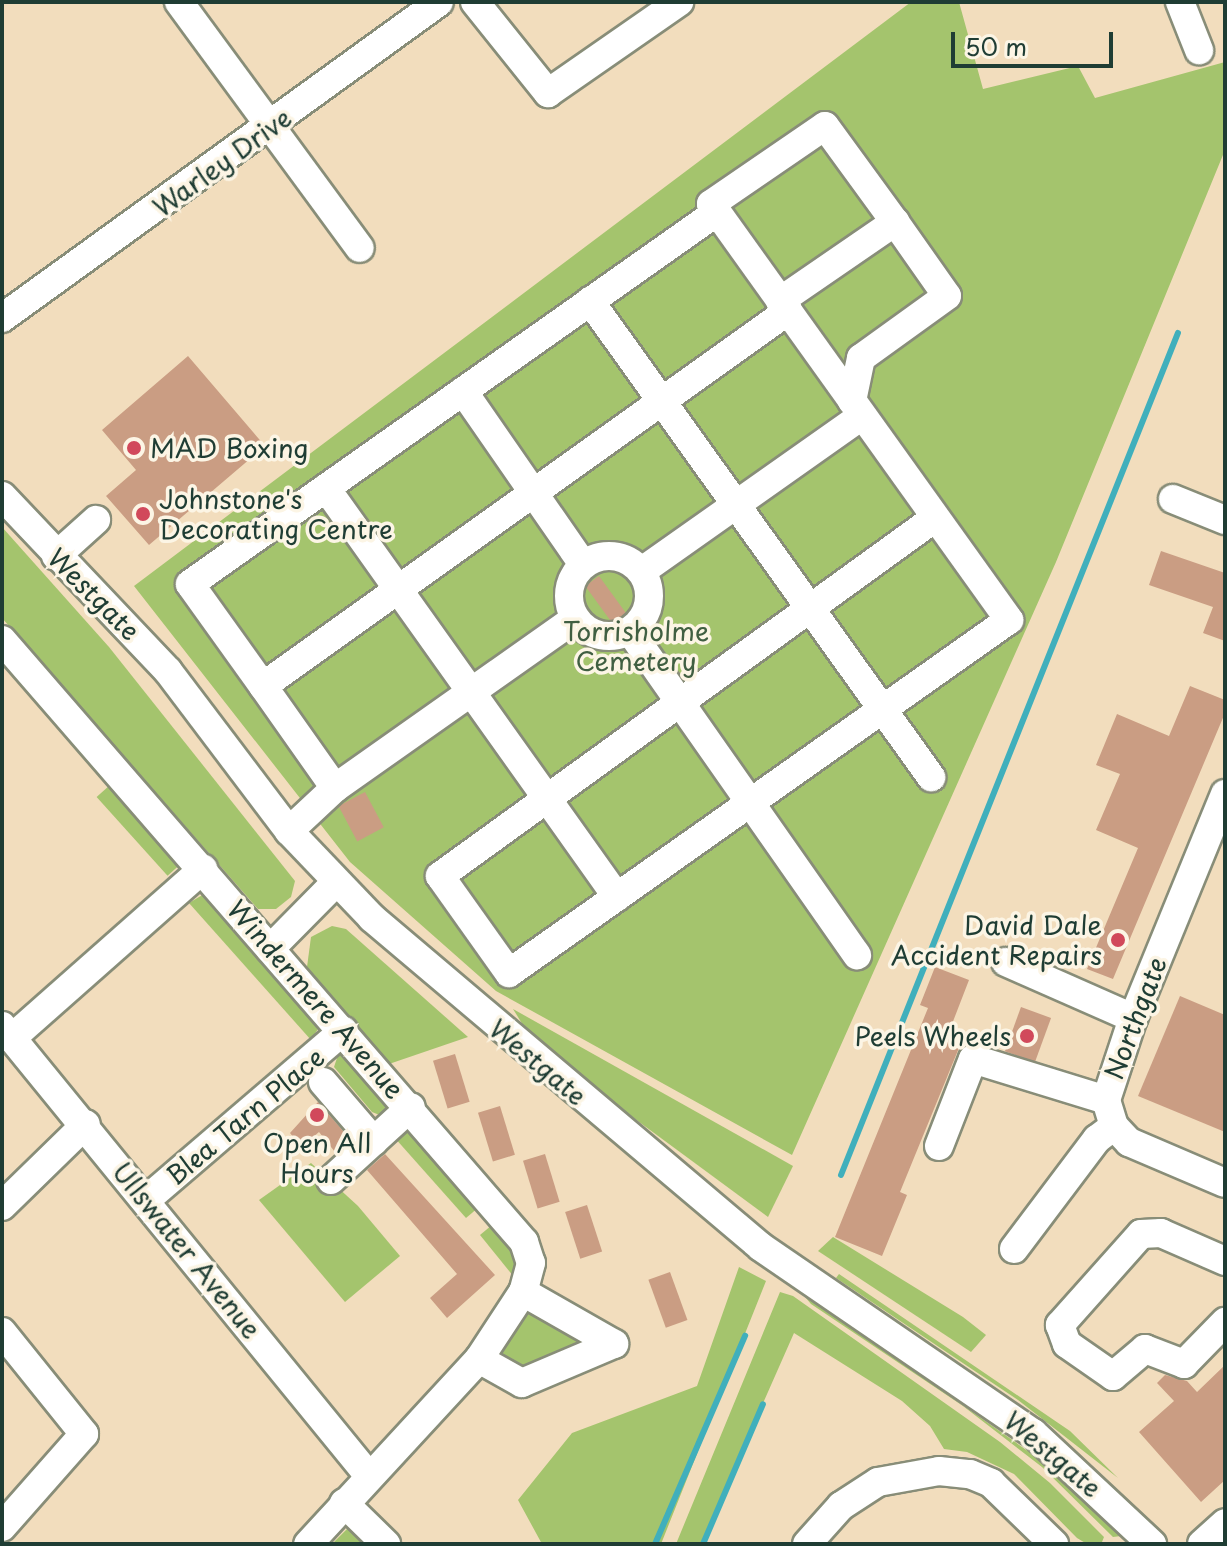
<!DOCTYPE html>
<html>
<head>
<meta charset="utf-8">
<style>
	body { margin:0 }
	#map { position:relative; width:1227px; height:1546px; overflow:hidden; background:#f2ddbd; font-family:"Playpen Sans",sans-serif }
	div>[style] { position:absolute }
	.green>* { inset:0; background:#a4c46d; transform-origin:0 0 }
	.stream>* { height:6px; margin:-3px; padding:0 3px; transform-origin:3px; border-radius:3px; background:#40afbc }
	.building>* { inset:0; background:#ca9d83; transform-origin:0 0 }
	.roads { filter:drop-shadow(2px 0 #888d78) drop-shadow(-2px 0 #888d78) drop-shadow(0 2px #888d78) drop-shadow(0 -2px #888d78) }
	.minor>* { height:28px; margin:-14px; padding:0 14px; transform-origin:14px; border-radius:14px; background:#fff }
	.minor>.ring { margin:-14px; padding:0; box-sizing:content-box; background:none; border:28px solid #fff; border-radius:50% }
	.dots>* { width:22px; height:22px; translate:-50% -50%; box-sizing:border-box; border:4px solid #fcf5e5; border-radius:50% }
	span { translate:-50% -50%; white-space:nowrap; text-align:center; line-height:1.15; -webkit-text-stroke:7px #fcf5e5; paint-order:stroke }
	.street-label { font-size:26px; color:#1f3d34 }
	.poi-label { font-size:26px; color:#1f3d34 }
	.left { translate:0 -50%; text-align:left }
	.right { translate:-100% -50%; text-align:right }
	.park-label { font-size:26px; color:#405f42 }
	.frame { position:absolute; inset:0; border:4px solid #1f3d34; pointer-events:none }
	.scale { position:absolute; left:951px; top:32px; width:162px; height:36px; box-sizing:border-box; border:4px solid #1f3d34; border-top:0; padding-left:10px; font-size:24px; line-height:28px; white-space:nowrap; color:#1f3d34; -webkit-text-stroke:6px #fcf5e5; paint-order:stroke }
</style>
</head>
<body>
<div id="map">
	<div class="green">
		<i style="clip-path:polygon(911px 2px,959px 2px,983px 89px,1078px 66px,1095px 98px,1225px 62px,1225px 150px,1056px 562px,792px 1155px,496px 991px,350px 862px,134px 586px)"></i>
		<i style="clip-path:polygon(2px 527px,109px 647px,295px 881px,291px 897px,276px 909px,258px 909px,2px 618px)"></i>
		<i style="left:110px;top:785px;width:106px;height:18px;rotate:48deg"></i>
		<i style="clip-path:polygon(204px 894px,317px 1018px,318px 1029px,311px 1040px,189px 903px)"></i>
		<i style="clip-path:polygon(332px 926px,346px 929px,468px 1037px,389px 1064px,307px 967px,311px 937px)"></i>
		<i style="clip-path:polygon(513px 1009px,793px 1166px,768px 1217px,536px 1046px)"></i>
		<i style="clip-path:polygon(347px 1054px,390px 1106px,382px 1116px,372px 1112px,334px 1067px,338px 1055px)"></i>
		<i style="clip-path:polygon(407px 1128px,416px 1129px,479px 1207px,466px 1218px,394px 1137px)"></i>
		<i style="clip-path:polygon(311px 1163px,358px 1206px,400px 1256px,345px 1302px,259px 1200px)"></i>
		<i style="clip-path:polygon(498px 1220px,519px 1261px,514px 1277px,480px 1235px)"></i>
		<i style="clip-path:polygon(833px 1237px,963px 1317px,986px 1335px,971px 1352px,818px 1251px)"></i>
		<i style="clip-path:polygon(739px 1267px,766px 1281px,661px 1544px,542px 1544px,518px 1500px,572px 1433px,697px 1386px)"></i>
		<i style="clip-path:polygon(839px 1274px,1070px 1431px,1118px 1478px,1018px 1400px,836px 1278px)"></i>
		<i style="clip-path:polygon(800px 1291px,1052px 1468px,1121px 1536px,1113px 1537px,1042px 1467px,963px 1406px,811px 1304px)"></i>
		<i style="clip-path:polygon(780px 1292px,793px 1296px,1000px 1442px,1050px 1483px,1104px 1537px,1102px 1542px,1087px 1544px,1077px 1538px,1014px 1474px,967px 1452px,944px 1449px,930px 1426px,902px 1401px,794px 1333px,701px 1544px,676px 1544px)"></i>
		<i style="clip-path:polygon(533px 1311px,578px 1333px,578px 1348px,529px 1366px,508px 1363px,496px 1345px,521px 1314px)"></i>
		<i style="clip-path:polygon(351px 1525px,369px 1544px,332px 1544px)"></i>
	</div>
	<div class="stream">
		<i style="left:841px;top:1175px;width:907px;rotate:-68.19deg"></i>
		<i style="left:655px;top:1544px;width:227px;rotate:-66.6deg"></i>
		<i style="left:703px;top:1544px;width:152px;rotate:-66.8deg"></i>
	</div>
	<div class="building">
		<i style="clip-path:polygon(188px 356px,265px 446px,149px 545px,106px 496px,136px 470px,102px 430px)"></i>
		<i style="clip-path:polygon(1161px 551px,1225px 573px,1225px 641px,1203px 633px,1213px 607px,1149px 585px)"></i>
		<i style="left:599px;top:576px;width:48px;height:17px;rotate:54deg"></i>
		<i style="clip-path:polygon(1190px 686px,1225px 700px,1225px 713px,1113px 979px,1087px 969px,1138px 848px,1096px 830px,1120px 774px,1096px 765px,1117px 714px,1169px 736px)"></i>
		<i style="left:365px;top:792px;width:40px;height:30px;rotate:62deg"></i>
		<i style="clip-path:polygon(935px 967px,969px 980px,947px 1037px,961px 1043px,900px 1192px,907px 1195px,882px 1256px,835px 1237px,928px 1008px,920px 1005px)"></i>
		<i style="clip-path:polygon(1180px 996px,1225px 1015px,1225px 1132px,1138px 1096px)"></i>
		<i style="left:1021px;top:1007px;width:32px;height:47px;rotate:20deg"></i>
		<i style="left:455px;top:1054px;width:50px;height:23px;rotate:73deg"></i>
		<i style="clip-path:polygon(318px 1102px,350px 1139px,335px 1152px,319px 1132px,301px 1147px,290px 1133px)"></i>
		<i style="left:500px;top:1106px;width:51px;height:23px;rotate:73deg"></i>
		<i style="clip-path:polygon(385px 1154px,495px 1275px,447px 1318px,430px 1298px,457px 1274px,367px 1170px)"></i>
		<i style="left:545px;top:1154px;width:50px;height:23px;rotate:73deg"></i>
		<i style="left:587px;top:1205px;width:49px;height:23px;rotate:72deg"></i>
		<i style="left:670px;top:1272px;width:51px;height:23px;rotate:70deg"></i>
		<i style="clip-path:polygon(1225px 1365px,1225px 1480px,1201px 1502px,1139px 1432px,1174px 1401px,1157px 1383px,1165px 1375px,1187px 1381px,1197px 1392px)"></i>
	</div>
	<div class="roads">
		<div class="minor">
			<i style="left:179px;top:2px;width:305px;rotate:53.7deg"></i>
			<i style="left:475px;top:2px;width:117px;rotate:51.3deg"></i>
			<i style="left:548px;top:93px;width:160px;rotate:-34.8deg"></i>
			<i style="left:1180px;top:2px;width:52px;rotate:68.4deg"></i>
			<i style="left:717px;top:212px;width:10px;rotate:-127deg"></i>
			<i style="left:711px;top:204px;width:138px;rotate:-34.4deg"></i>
			<i style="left:825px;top:126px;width:119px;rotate:53.9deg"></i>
			<i style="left:590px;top:301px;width:586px;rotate:54.38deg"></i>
			<i style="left:780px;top:301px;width:140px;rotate:-34.5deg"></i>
			<i style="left:895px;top:222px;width:90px;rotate:54.9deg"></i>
			<i style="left:947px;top:296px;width:106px;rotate:144.2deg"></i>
			<i style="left:861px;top:358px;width:44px;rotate:101.8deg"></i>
			<i style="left:788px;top:311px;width:645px;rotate:144.46deg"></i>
			<i style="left:263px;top:686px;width:125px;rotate:-125.6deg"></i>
			<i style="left:190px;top:584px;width:645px;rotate:-35.22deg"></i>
			<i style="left:717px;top:212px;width:122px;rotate:54.4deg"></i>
			<i style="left:788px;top:311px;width:380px;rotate:54.4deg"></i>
			<i style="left:1009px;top:620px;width:612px;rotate:144.78deg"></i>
			<i style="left:509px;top:973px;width:119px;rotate:-125.4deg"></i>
			<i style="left:440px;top:876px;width:611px;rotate:-35.88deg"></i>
			<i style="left:2px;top:318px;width:539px;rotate:-35.87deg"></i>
			<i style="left:463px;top:391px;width:211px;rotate:55.3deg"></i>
			<i style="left:326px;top:488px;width:502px;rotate:54.57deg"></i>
			<i style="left:2px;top:496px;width:241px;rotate:46.5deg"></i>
			<i style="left:168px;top:671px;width:201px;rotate:52.9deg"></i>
			<i style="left:289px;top:831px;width:120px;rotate:46.3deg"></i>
			<i style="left:372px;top:918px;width:509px;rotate:40.22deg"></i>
			<i style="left:761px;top:1247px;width:330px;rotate:34.4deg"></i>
			<i style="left:1033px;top:1433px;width:163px;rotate:43deg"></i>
			<i style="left:1173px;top:499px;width:56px;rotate:22deg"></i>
			<i class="ring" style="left:569px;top:556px;width:52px;height:52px"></i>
			<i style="left:56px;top:556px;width:54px;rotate:-42deg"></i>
			<i style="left:642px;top:571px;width:269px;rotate:-35.2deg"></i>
			<i style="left:630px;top:631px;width:396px;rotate:55deg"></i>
			<i style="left:2px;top:640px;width:797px;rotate:49.07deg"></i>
			<i style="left:524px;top:1242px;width:22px;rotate:72deg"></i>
			<i style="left:531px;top:1263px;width:30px;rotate:105deg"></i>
			<i style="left:523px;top:1292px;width:80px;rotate:123.3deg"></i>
			<i style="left:479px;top:1359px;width:252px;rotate:132.7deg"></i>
			<i style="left:263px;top:686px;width:125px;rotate:54.8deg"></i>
			<i style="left:1225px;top:794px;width:242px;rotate:112.3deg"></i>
			<i style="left:1133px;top:1018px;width:86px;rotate:108.2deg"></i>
			<i style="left:1106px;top:1100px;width:27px;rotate:73deg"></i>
			<i style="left:1114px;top:1126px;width:22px;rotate:47deg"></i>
			<i style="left:1129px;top:1142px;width:104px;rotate:23.1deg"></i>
			<i style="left:289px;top:831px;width:63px;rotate:-43.1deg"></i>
			<i style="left:335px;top:788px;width:294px;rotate:-35.2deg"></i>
			<i style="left:270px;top:949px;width:94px;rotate:-45.4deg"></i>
			<i style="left:1006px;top:962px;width:139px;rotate:23.8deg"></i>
			<i style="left:2px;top:1026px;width:581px;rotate:50.8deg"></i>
			<i style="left:13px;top:1037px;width:254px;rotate:-41.5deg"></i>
			<i style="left:323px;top:1082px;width:78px;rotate:49.2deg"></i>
			<i style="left:939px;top:1146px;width:93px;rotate:-68.7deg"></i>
			<i style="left:973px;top:1059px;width:139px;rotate:17.1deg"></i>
			<i style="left:331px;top:1180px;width:108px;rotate:-42.4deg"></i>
			<i style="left:146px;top:1200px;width:260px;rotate:-40.6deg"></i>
			<i style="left:2px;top:1206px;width:117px;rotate:-44.3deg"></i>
			<i style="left:1014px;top:1249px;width:138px;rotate:-53deg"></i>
			<i style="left:1097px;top:1139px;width:21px;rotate:-37deg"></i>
			<i style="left:1225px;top:1261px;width:70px;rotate:-156.4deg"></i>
			<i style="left:1161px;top:1233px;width:20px;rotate:177deg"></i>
			<i style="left:1141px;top:1234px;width:122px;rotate:131.7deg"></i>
			<i style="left:1060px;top:1325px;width:20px;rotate:70deg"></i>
			<i style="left:1067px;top:1344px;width:56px;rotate:34.8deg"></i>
			<i style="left:1113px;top:1376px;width:42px;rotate:-40.2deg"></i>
			<i style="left:1145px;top:1349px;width:42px;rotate:21deg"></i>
			<i style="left:1184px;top:1364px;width:59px;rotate:-45.7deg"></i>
			<i style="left:523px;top:1292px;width:105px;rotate:29.7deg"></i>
			<i style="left:2px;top:1332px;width:131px;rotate:51.2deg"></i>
			<i style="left:84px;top:1434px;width:124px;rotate:131.4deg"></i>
			<i style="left:479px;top:1359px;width:49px;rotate:29.2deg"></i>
			<i style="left:522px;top:1383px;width:100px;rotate:-23deg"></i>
			<i style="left:344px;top:1503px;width:59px;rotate:44.3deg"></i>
			<i style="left:807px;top:1544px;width:51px;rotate:-48.2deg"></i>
			<i style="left:841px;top:1506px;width:44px;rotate:-33deg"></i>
			<i style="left:878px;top:1482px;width:62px;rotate:-10.2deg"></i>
			<i style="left:939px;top:1471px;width:31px;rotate:6deg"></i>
			<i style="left:970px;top:1474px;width:23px;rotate:23deg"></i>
			<i style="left:991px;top:1483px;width:88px;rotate:44.1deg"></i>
			<i style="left:1202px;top:1544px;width:31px;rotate:-42deg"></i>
		</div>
	</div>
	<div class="dots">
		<i style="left:134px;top:448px;background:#d1495b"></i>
		<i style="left:143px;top:514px;background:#d1495b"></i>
		<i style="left:1118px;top:940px;background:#d1495b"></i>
		<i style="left:1027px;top:1036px;background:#d1495b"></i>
		<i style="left:317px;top:1115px;background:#d1495b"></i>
	</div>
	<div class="street-label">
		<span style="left:222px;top:162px;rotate:-36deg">Warley Drive</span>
		<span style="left:94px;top:594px;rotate:45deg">Westgate</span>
		<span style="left:316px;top:999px;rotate:49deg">Windermere Avenue</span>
		<span style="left:1135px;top:1018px;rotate:-69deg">Northgate</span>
		<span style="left:538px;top:1062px;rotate:40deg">Westgate</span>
		<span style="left:245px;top:1116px;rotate:-40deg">Blea Tarn Place</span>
		<span style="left:187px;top:1250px;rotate:51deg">Ullswater Avenue</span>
		<span style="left:1053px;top:1454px;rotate:40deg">Westgate</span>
	</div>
	<div class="poi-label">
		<span class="left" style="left:150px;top:448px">MAD Boxing</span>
		<span class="left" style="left:159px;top:514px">Johnstone's<br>Decorating Centre</span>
		<span class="right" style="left:1102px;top:940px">David Dale<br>Accident Repairs</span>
		<span class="right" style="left:1011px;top:1036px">Peels Wheels</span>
		<span style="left:317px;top:1158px">Open All<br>Hours</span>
	</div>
	<div class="park-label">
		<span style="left:636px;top:646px">Torrisholme<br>Cemetery</span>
	</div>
	<div class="frame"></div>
	<div class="scale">50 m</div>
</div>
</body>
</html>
